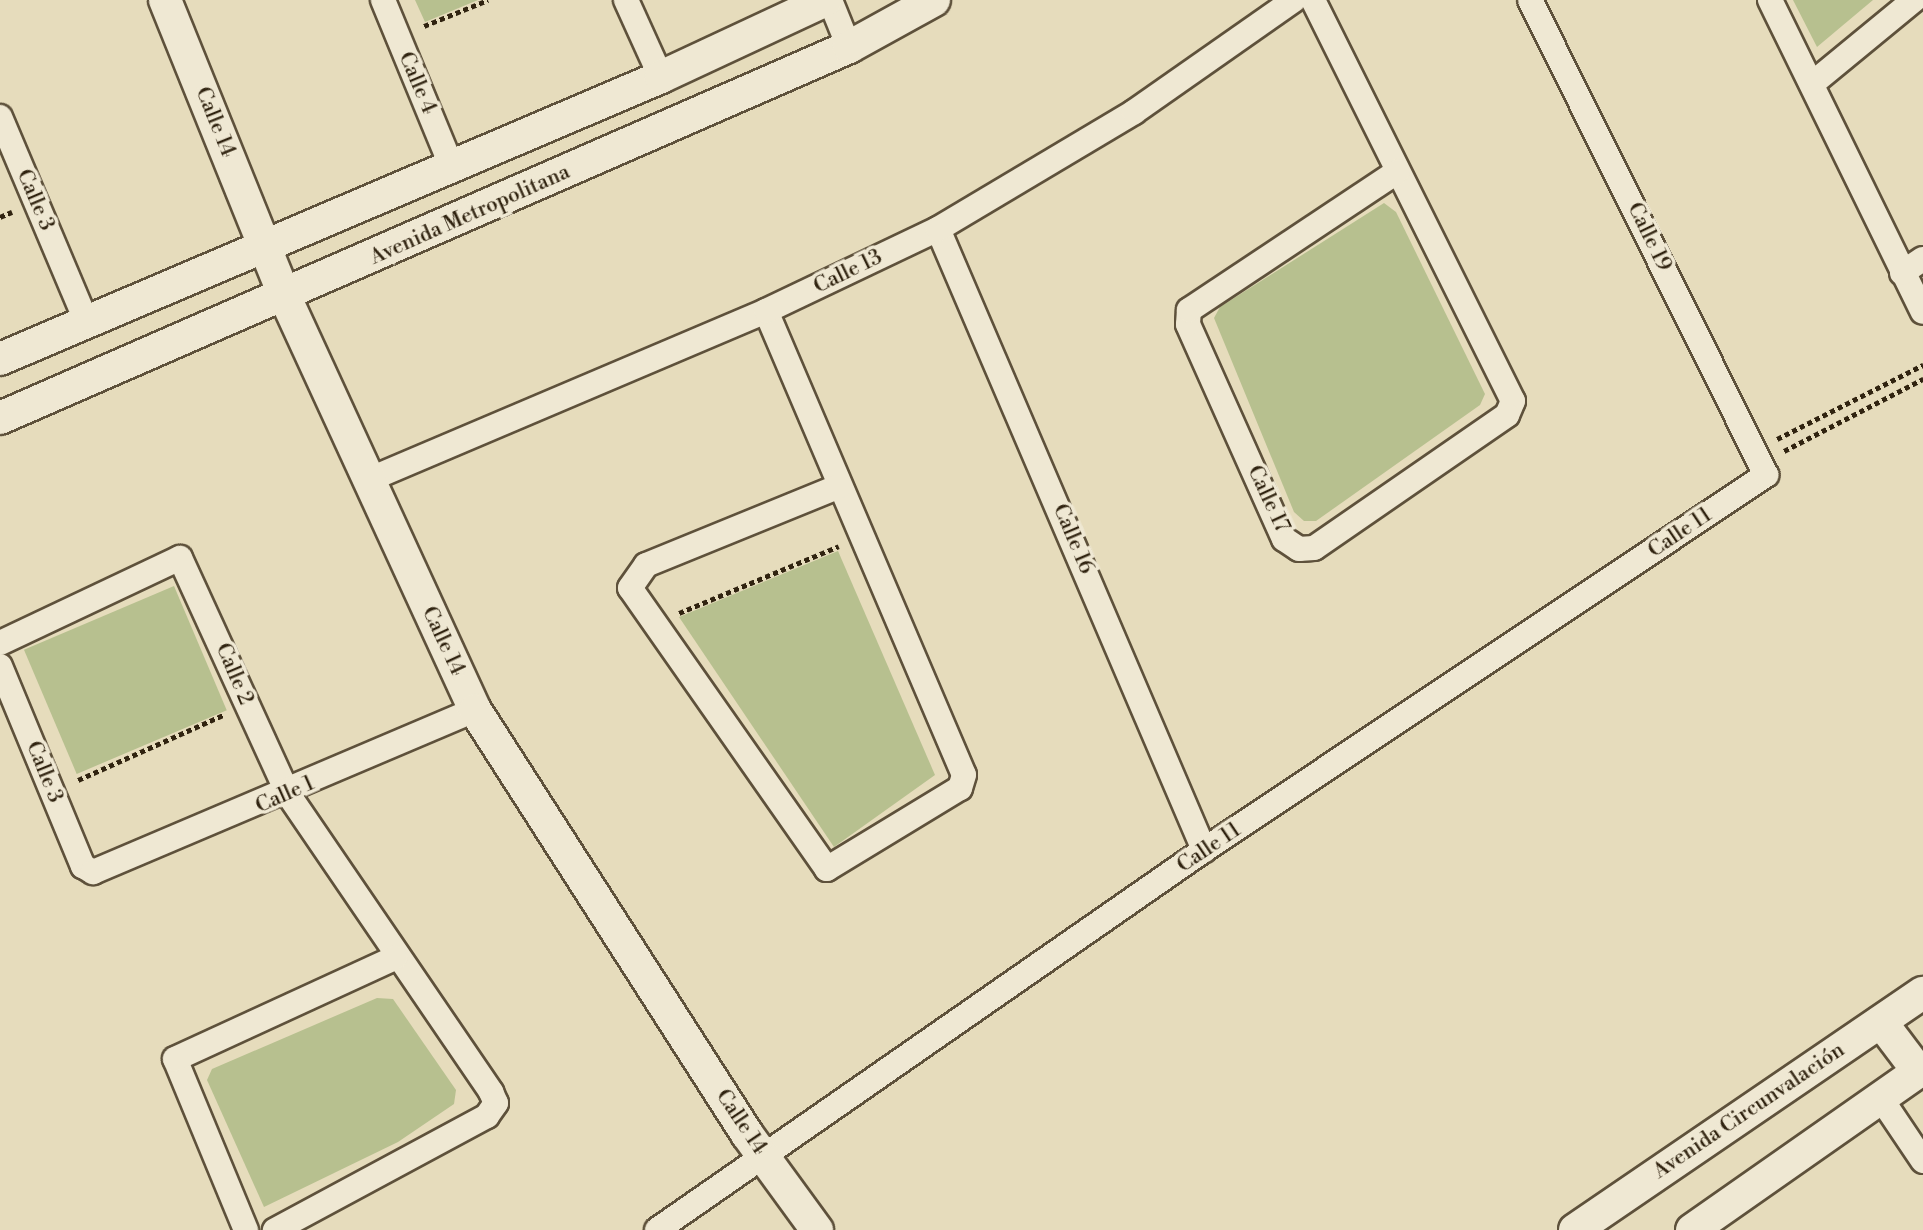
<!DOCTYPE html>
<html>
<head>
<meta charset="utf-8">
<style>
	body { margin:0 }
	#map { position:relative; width:1923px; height:1230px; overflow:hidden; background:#e6dcbc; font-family:"Libre Bodoni",serif }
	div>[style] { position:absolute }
	.green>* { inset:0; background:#b7c08f; transform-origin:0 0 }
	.path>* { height:4.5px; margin-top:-2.25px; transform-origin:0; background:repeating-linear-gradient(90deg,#302310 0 5px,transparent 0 8.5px) }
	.roads { filter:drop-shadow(2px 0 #5e513b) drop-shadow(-2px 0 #5e513b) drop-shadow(0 2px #5e513b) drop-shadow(0 -2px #5e513b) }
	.minor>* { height:24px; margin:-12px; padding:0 12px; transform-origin:12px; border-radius:12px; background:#efe8d3 }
	.tertiary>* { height:32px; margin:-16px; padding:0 16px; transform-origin:16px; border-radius:16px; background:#efe8d3 }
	span { translate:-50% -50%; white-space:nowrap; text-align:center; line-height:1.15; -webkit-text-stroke:7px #efe8d3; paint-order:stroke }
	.street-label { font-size:21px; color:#302310 }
</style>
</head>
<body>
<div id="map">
	<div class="green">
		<i style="clip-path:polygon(415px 0,478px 0,425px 22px)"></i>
		<i style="clip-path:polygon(1793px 0,1873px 0,1817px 47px)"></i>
		<i style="clip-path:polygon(1384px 203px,1396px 212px,1485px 394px,1480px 405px,1316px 521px,1304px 521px,1294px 512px,1214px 318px,1220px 307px)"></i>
		<i style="clip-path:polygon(838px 551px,935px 775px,834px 847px,679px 617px)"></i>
		<i style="left:174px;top:586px;width:135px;height:163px;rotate:67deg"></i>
		<i style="clip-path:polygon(377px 998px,393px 999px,456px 1090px,454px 1104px,398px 1142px,264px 1207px,207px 1080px,212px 1069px)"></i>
	</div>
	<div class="path">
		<i style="left:424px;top:26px;width:69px;rotate:-22.1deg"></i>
		<i style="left:0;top:217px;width:13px;rotate:-23deg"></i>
		<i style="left:1777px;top:439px;width:164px;rotate:-26.9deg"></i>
		<i style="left:1784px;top:451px;width:157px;rotate:-27.4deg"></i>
		<i style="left:679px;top:613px;width:173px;rotate:-22.7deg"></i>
		<i style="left:78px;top:780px;width:159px;rotate:-24.1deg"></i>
	</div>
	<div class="roads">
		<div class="minor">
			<i style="left:383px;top:0;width:178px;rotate:67.6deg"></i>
			<i style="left:626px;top:0;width:85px;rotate:65.6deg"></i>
			<i style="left:830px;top:0;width:51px;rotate:68deg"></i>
			<i style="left:1313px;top:0;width:448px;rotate:63.5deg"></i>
			<i style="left:1513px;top:401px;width:15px;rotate:113deg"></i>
			<i style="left:1507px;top:415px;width:234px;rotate:145.4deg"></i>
			<i style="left:1314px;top:548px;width:15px;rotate:176deg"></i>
			<i style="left:1299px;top:549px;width:18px;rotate:-146deg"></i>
			<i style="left:1284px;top:539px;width:235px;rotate:-114.1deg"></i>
			<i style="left:1188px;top:324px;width:14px;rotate:-86deg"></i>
			<i style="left:1189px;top:310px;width:250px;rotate:-33.6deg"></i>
			<i style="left:1770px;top:0;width:347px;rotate:63.9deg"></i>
			<i style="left:1813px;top:83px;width:131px;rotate:-39.4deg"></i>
			<i style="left:0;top:117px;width:221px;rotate:67.1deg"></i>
			<i style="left:938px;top:229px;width:676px;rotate:66.81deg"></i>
			<i style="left:1902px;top:273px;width:25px;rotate:-34deg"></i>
			<i style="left:766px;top:311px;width:504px;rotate:66.89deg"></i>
			<i style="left:964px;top:775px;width:14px;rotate:107deg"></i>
			<i style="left:960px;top:788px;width:156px;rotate:148.7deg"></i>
			<i style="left:827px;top:869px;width:343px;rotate:-125deg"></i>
			<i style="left:630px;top:588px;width:28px;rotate:-55deg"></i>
			<i style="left:646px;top:565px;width:209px;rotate:-22.2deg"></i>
			<i style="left:368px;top:480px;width:432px;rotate:-23deg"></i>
			<i style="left:766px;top:311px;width:191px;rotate:-25.5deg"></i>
			<i style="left:938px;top:229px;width:228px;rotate:-30.8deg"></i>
			<i style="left:1134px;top:112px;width:195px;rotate:-35deg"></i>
			<i style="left:0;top:643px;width:199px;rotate:-25.3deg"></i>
			<i style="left:180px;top:558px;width:260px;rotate:65.4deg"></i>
			<i style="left:288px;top:794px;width:361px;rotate:55.7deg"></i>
			<i style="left:491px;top:1092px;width:12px;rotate:66deg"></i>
			<i style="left:496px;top:1103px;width:16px;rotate:125deg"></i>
			<i style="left:487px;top:1116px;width:241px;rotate:151.7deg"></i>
			<i style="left:0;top:666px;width:217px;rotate:67.5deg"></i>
			<i style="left:83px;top:866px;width:12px;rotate:31deg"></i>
			<i style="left:93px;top:872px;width:415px;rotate:-23deg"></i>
			<i style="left:1880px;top:1097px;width:77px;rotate:56.1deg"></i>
			<i style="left:246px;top:1230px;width:185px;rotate:-112.5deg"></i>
			<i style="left:175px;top:1059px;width:242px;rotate:-24.7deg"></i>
			<i style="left:657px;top:1230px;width:666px;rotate:-34.79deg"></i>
			<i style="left:1204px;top:850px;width:676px;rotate:-33.71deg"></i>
			<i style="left:1766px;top:475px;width:530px;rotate:-116.42deg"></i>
		</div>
		<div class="tertiary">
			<i style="left:165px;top:0;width:320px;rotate:68deg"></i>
			<i style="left:285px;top:297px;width:455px;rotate:65.3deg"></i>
			<i style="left:475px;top:710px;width:504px;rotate:57.32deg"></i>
			<i style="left:747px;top:1134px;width:119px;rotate:53.9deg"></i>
			<i style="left:0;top:359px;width:719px;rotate:-23.1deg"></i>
			<i style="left:661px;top:77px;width:182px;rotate:-25deg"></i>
			<i style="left:0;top:418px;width:927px;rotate:-23.6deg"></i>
			<i style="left:849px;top:47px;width:97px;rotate:-28.9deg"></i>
			<i style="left:1881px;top:1022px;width:61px;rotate:52.9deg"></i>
			<i style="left:1575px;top:1230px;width:421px;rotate:-34.3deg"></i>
			<i style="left:1692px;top:1230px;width:282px;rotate:-35deg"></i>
		</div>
	</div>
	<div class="street-label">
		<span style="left:417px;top:83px;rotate:67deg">Calle 4</span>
		<span style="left:215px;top:122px;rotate:68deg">Calle 14</span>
		<span style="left:35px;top:200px;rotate:67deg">Calle 3</span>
		<span style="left:470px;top:215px;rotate:-24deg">Avenida Metropolitana</span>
		<span style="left:1649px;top:237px;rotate:64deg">Calle 19</span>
		<span style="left:848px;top:272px;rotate:-26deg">Calle 13</span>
		<span style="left:1268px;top:499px;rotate:65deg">Calle 17</span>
		<span style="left:1680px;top:533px;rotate:-34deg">Calle 11</span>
		<span style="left:1073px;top:539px;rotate:67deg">Calle 16</span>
		<span style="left:443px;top:641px;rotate:65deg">Calle 14</span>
		<span style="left:234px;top:674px;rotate:67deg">Calle 2</span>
		<span style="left:44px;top:772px;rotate:68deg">Calle 3</span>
		<span style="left:285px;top:795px;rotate:-24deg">Calle 1</span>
		<span style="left:1209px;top:848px;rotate:-34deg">Calle 11</span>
		<span style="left:1749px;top:1111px;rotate:-34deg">Avenida Circunvalación</span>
		<span style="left:741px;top:1122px;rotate:56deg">Calle 14</span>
	</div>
</div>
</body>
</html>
